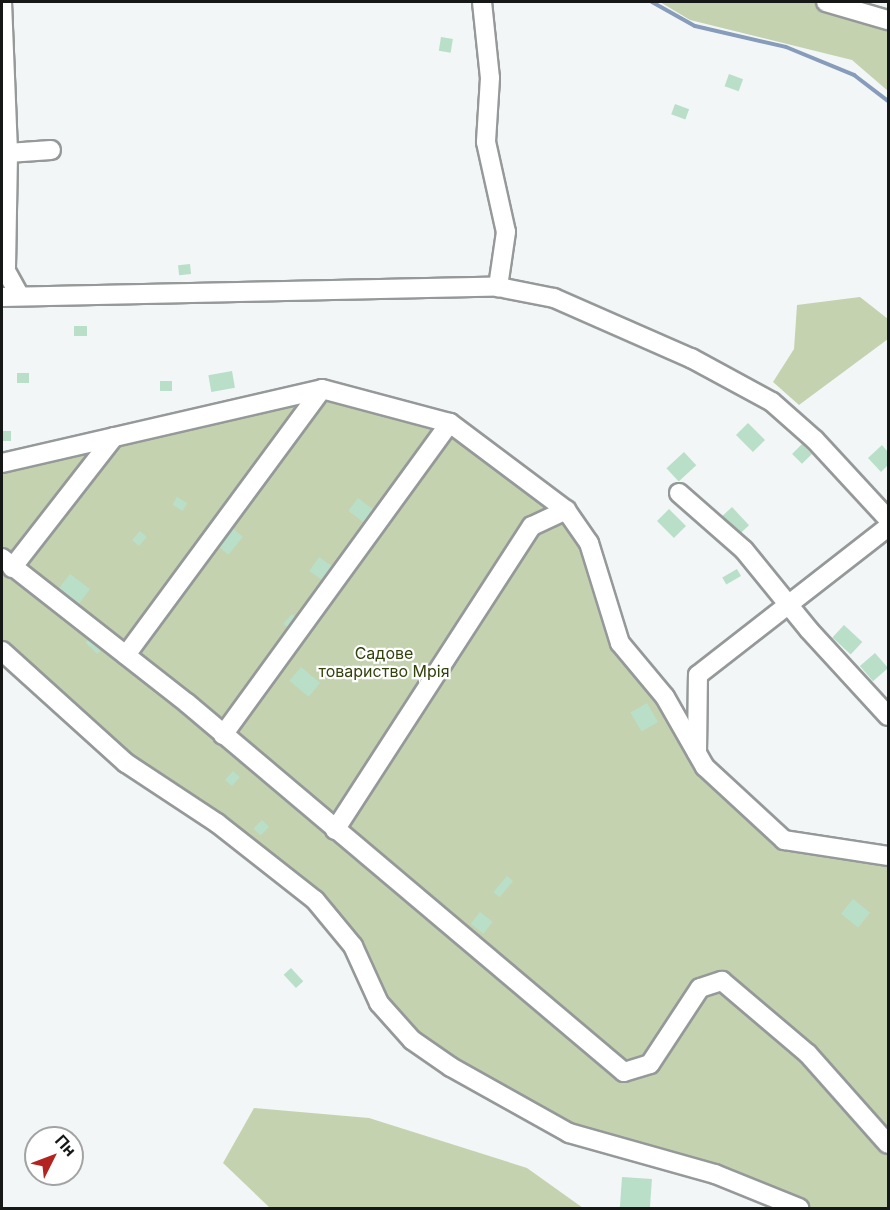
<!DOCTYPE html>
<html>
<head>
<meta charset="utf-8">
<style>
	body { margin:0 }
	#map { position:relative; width:890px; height:1210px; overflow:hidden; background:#f2f6f6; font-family:Inter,sans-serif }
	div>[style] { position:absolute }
	.green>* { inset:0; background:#c4d2b0 }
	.stream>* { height:4px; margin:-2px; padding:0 2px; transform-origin:2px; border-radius:2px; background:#869cba }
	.building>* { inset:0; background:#b9dfc8; transform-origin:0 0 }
	.roads { filter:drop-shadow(2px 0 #969999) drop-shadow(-2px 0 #969999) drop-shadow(0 2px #969999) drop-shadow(0 -2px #969999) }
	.minor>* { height:18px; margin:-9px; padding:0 9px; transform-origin:9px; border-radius:9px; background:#fff }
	span { translate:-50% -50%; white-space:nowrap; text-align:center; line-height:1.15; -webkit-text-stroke:4.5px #fff; paint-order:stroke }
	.park-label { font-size:16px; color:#31420a }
	.frame { position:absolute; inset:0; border:3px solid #161818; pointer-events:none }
	.north { position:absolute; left:24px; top:1126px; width:60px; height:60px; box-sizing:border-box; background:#fff; border:2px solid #a2a3a3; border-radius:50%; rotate:48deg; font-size:16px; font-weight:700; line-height:24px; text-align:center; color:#161818 }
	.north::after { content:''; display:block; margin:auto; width:21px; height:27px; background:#b32320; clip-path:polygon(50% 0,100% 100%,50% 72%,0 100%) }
</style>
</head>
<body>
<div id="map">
	<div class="green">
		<i style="clip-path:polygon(660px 2px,839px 2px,888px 15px,888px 91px,852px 60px,690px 20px)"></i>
		<i style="clip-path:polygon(860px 297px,888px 319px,888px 339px,799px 405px,773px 382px,794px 349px,797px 305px)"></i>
		<i style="clip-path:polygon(322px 389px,450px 423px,566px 510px,620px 643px,705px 768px,784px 840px,888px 856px,888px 1208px,799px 1208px,569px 1133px,412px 1040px,315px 900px,126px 763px,2px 651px,2px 463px)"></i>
		<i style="clip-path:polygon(254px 1108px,369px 1118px,527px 1168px,583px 1208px,270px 1208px,223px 1163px)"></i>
	</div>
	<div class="stream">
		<i style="left:652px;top:2px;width:49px;rotate:29.2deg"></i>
		<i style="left:695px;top:26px;width:93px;rotate:13deg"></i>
		<i style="left:786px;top:47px;width:74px;rotate:22.4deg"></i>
		<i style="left:854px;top:75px;width:43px;rotate:37.4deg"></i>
	</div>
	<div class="building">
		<i style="left:441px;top:37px;width:12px;height:14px;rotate:9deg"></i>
		<i style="left:729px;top:74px;width:15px;height:13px;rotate:20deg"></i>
		<i style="left:675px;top:104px;width:15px;height:11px;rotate:20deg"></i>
		<i style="left:190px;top:264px;width:10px;height:12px;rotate:84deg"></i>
		<i style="left:87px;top:326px;width:10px;height:13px;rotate:90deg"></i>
		<i style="left:232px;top:371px;width:17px;height:24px;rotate:80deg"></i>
		<i style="left:17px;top:373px;width:12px;height:10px"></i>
		<i style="left:160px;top:381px;width:12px;height:10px"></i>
		<i style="left:748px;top:423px;width:24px;height:17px;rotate:45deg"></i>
		<i style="left:2px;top:431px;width:9px;height:10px"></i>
		<i style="left:802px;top:444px;width:14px;height:14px;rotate:45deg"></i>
		<i style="clip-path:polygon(882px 445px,888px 452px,888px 465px,881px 472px,868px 458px)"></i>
		<i style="left:684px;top:452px;width:18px;height:24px;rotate:47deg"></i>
		<i style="left:177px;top:497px;width:12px;height:9px;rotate:31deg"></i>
		<i style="left:358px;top:498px;width:21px;height:16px;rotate:37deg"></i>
		<i style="left:732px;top:507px;width:25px;height:18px;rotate:47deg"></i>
		<i style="left:669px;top:509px;width:24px;height:17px;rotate:45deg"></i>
		<i style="left:232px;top:528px;width:14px;height:23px;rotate:39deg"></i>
		<i style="left:140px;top:531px;width:9px;height:12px;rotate:41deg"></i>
		<i style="left:319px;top:557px;width:16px;height:17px;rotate:35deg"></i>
		<i style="left:737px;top:569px;width:8px;height:17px;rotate:60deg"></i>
		<i style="left:70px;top:574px;width:25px;height:18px;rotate:37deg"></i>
		<i style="left:292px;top:614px;width:9px;height:13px;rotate:41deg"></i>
		<i style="left:844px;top:625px;width:25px;height:17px;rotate:43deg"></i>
		<i style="left:91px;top:637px;width:16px;height:8px;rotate:43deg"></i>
		<i style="left:875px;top:653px;width:20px;height:20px;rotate:49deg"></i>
		<i style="left:301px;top:667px;width:25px;height:18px;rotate:40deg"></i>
		<i style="left:647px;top:703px;width:22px;height:19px;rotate:60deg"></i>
		<i style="left:233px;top:771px;width:9px;height:12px;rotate:41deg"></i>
		<i style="left:262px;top:820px;width:10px;height:12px;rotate:45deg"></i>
		<i style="left:507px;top:876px;width:8px;height:21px;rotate:40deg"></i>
		<i style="left:853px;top:899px;width:22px;height:19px;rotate:39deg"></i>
		<i style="left:480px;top:912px;width:16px;height:15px;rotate:38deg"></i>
		<i style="left:291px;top:968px;width:18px;height:10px;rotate:47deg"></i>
		<i style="left:622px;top:1177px;width:30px;height:31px;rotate:4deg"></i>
	</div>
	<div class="roads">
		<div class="minor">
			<i style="left:2px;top:2px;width:151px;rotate:87.7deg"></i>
			<i style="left:8px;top:153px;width:118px;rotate:91deg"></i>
			<i style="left:6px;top:271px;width:26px;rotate:61deg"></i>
			<i style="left:482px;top:2px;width:76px;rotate:84deg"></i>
			<i style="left:490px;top:78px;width:64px;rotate:93.6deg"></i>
			<i style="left:486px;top:142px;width:92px;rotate:77.5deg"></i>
			<i style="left:506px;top:232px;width:56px;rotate:98.3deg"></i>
			<i style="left:826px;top:2px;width:65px;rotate:16.2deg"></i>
			<i style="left:8px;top:153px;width:43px;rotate:-4deg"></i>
			<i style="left:2px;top:297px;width:496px;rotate:-1.2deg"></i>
			<i style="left:498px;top:287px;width:57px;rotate:11.1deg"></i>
			<i style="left:554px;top:298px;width:150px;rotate:23.7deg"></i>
			<i style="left:691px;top:358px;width:92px;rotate:28.5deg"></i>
			<i style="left:772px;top:402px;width:57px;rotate:41.5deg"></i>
			<i style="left:815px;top:440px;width:108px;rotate:47.3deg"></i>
			<i style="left:2px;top:463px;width:328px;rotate:-13deg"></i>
			<i style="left:322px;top:389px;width:132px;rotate:14.9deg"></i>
			<i style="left:450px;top:423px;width:145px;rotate:36.9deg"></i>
			<i style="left:566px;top:510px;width:40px;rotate:55.1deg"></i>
			<i style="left:589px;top:543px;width:105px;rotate:72.8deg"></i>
			<i style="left:620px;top:643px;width:70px;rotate:50.2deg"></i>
			<i style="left:665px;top:697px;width:81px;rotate:60.3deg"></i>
			<i style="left:705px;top:767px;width:108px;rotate:42.7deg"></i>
			<i style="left:784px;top:840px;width:105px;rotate:8.7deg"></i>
			<i style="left:679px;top:493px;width:86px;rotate:41.2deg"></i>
			<i style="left:744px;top:550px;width:103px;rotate:50.9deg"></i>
			<i style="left:809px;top:630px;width:117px;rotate:47.4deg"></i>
			<i style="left:2px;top:558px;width:235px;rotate:38.1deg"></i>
			<i style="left:187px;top:703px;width:572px;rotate:40.18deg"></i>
			<i style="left:624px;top:1072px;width:27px;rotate:-17deg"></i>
			<i style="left:650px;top:1064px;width:91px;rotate:-56.7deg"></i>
			<i style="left:700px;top:988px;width:23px;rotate:-18deg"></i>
			<i style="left:722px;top:981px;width:113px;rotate:40.3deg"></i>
			<i style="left:808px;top:1054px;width:120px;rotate:48.4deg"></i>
			<i style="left:12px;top:568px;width:166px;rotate:-52.1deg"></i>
			<i style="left:2px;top:651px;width:167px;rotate:42.1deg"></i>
			<i style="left:126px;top:763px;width:109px;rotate:33.4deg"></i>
			<i style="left:217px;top:823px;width:125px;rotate:38.2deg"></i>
			<i style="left:315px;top:900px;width:60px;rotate:50.4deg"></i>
			<i style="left:353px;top:946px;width:63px;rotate:65.5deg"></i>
			<i style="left:379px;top:1003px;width:50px;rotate:48.3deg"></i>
			<i style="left:412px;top:1040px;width:47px;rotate:34.7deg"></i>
			<i style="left:451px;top:1067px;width:135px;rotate:29.2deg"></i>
			<i style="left:569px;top:1133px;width:152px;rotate:15.7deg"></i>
			<i style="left:715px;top:1174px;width:91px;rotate:22deg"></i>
			<i style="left:126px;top:655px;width:330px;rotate:-53.6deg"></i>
			<i style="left:223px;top:735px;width:386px;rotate:-54deg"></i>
			<i style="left:697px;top:753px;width:78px;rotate:-89.3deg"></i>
			<i style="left:698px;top:675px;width:241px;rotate:-37.9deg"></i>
			<i style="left:335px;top:830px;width:362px;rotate:-57.1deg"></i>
			<i style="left:532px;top:526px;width:38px;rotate:-25deg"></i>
		</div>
	</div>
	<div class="park-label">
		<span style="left:384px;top:662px">Садове<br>товариство Мрія</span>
	</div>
	<div class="frame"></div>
	<div class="north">Пн</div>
</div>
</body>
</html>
